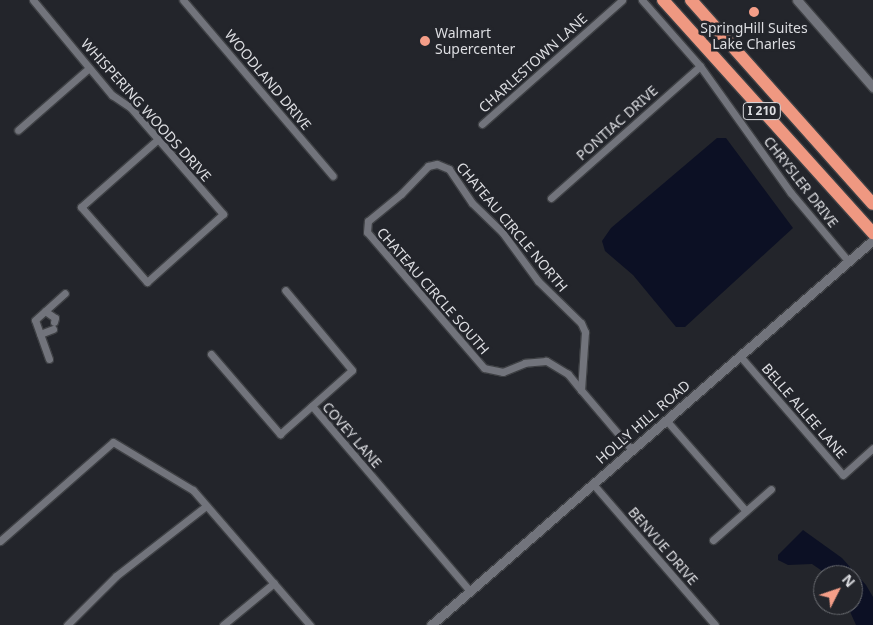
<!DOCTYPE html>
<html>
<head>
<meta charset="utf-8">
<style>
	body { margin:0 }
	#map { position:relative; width:873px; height:625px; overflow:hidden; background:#23252b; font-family:"Noto Sans",sans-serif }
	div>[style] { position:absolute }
	.water>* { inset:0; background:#0c1024 }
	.roads { filter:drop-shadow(1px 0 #3e4044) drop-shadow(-1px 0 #3e4044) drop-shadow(0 1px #3e4044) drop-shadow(0 -1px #3e4044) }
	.minor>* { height:7px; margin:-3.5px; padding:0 3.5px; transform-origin:3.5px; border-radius:3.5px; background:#72747c }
	.tertiary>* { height:9px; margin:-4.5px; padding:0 4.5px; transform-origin:4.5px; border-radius:4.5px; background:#72747c }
	.motorway>* { height:12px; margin:-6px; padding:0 6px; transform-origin:6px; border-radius:6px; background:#ef9881 }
	.dots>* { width:14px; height:14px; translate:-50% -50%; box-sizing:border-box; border:2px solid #23252b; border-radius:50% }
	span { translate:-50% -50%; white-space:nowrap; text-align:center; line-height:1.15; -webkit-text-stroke:5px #23252b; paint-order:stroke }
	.shield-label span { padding:1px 4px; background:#23252b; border:1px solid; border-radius:4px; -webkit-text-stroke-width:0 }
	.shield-label { font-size:12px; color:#dcdde1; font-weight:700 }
	.poi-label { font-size:14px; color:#dcdde1 }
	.left { translate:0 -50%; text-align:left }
	.street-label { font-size:14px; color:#dcdde1 }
	.north { position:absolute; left:813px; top:565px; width:50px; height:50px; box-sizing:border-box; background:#23252b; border:1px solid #6d6f74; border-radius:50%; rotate:49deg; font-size:14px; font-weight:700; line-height:20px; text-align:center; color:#dcdde1 }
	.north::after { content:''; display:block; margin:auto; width:18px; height:22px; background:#f49e88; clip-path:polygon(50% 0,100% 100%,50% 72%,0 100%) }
</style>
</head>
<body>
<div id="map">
	<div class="water">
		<i style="clip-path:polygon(717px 138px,726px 138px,793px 228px,685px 327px,676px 327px,633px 275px,605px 251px,602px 241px,611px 228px)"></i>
		<i style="clip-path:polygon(803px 530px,842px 558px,866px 585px,873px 597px,873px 625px,856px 625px,847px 605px,853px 605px,853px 575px,828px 575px,812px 564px,788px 565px,778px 560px,778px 555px)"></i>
	</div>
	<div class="roads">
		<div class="minor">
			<i style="left:33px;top:0;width:124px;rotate:50.3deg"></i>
			<i style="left:112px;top:95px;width:22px;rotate:34deg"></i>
			<i style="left:130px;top:107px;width:142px;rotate:49deg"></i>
			<i style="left:223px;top:214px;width:102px;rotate:138.2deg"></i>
			<i style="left:147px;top:282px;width:100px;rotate:-131.3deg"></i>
			<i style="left:81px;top:207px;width:103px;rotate:-41.4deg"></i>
			<i style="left:183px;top:0;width:231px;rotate:49.6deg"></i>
			<i style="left:642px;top:0;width:88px;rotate:48.7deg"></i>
			<i style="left:700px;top:66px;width:156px;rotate:54.4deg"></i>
			<i style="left:791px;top:193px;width:89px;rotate:50deg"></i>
			<i style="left:482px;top:124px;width:187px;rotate:-41.5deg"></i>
			<i style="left:18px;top:130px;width:94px;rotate:-41.1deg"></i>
			<i style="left:551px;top:198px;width:199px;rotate:-41.5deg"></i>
			<i style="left:45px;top:311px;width:12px;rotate:35deg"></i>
			<i style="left:55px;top:318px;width:4px;rotate:104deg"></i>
			<i style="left:40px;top:334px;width:14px;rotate:-21deg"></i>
			<i style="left:211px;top:354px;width:106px;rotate:49.2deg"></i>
			<i style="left:280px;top:434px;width:96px;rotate:-41.6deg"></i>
			<i style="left:352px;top:370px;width:104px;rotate:-129.9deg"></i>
			<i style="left:740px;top:356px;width:157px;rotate:49.1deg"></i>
			<i style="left:843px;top:475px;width:40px;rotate:-42deg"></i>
			<i style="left:49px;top:359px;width:41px;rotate:-109.7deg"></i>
			<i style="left:35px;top:320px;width:40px;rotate:-42deg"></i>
			<i style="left:581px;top:390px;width:21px;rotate:-129deg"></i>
			<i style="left:568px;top:374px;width:26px;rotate:-149deg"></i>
			<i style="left:546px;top:361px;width:21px;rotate:175deg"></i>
			<i style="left:525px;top:363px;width:24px;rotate:158deg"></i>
			<i style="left:503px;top:372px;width:19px;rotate:-168deg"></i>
			<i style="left:484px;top:368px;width:179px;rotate:-130.7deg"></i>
			<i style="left:367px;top:232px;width:11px;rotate:-85deg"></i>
			<i style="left:368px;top:221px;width:43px;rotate:-39.3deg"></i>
			<i style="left:401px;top:194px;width:39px;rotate:-46deg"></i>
			<i style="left:428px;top:166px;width:9px;rotate:-13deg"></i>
			<i style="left:437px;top:164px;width:13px;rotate:23deg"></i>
			<i style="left:449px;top:169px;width:41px;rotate:55.9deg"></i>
			<i style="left:472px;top:203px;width:42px;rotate:44deg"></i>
			<i style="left:502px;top:232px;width:61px;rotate:53.7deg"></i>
			<i style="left:538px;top:281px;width:60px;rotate:44.3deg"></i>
			<i style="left:581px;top:323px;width:10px;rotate:66deg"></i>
			<i style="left:585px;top:332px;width:58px;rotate:93.9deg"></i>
			<i style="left:581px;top:390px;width:79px;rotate:49.6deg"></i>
			<i style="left:312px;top:406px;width:243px;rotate:49.5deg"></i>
			<i style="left:666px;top:420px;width:121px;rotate:48.7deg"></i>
			<i style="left:593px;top:484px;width:186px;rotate:49.1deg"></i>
			<i style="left:713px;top:540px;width:77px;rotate:-41.3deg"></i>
			<i style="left:0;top:541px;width:150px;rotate:-41.2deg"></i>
			<i style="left:113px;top:442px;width:93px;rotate:31deg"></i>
			<i style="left:193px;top:490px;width:179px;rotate:49.1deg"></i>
			<i style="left:67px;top:625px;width:69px;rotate:-45deg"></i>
			<i style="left:116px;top:576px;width:114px;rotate:-37.9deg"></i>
			<i style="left:223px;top:625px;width:66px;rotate:-39.5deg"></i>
		</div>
		<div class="tertiary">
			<i style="left:797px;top:0;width:116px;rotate:48.9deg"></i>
			<i style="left:431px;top:625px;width:586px;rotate:-41.06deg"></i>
		</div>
		<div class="motorway">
			<i style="left:663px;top:0;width:314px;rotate:48deg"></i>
			<i style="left:691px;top:0;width:273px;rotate:48.3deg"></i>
		</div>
	</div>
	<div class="dots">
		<i style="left:754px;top:12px;background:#f49e88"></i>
		<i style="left:425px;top:41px;background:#f49e88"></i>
	</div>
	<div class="shield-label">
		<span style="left:762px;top:111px">I 210</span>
	</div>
	<div class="poi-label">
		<span style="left:754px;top:36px">SpringHill Suites<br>Lake Charles</span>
		<span class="left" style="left:435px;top:41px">Walmart<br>Supercenter</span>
	</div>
	<div class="street-label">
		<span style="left:533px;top:63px;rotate:-42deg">CHARLESTOWN LANE</span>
		<span style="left:268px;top:80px;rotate:50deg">WOODLAND DRIVE</span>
		<span style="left:146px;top:110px;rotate:48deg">WHISPERING WOODS DRIVE</span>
		<span style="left:617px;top:123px;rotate:-42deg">PONTIAC DRIVE</span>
		<span style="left:801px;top:182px;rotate:52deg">CHRYSLER DRIVE</span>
		<span style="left:512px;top:227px;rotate:50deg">CHATEAU CIRCLE NORTH</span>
		<span style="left:433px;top:291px;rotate:49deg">CHATEAU CIRCLE SOUTH</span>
		<span style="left:804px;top:411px;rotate:49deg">BELLE ALLEE LANE</span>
		<span style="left:643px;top:422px;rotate:-41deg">HOLLY HILL ROAD</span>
		<span style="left:352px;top:435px;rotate:49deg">COVEY LANE</span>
		<span style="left:663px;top:546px;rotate:49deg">BENVUE DRIVE</span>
	</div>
	<div class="north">N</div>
</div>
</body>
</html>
